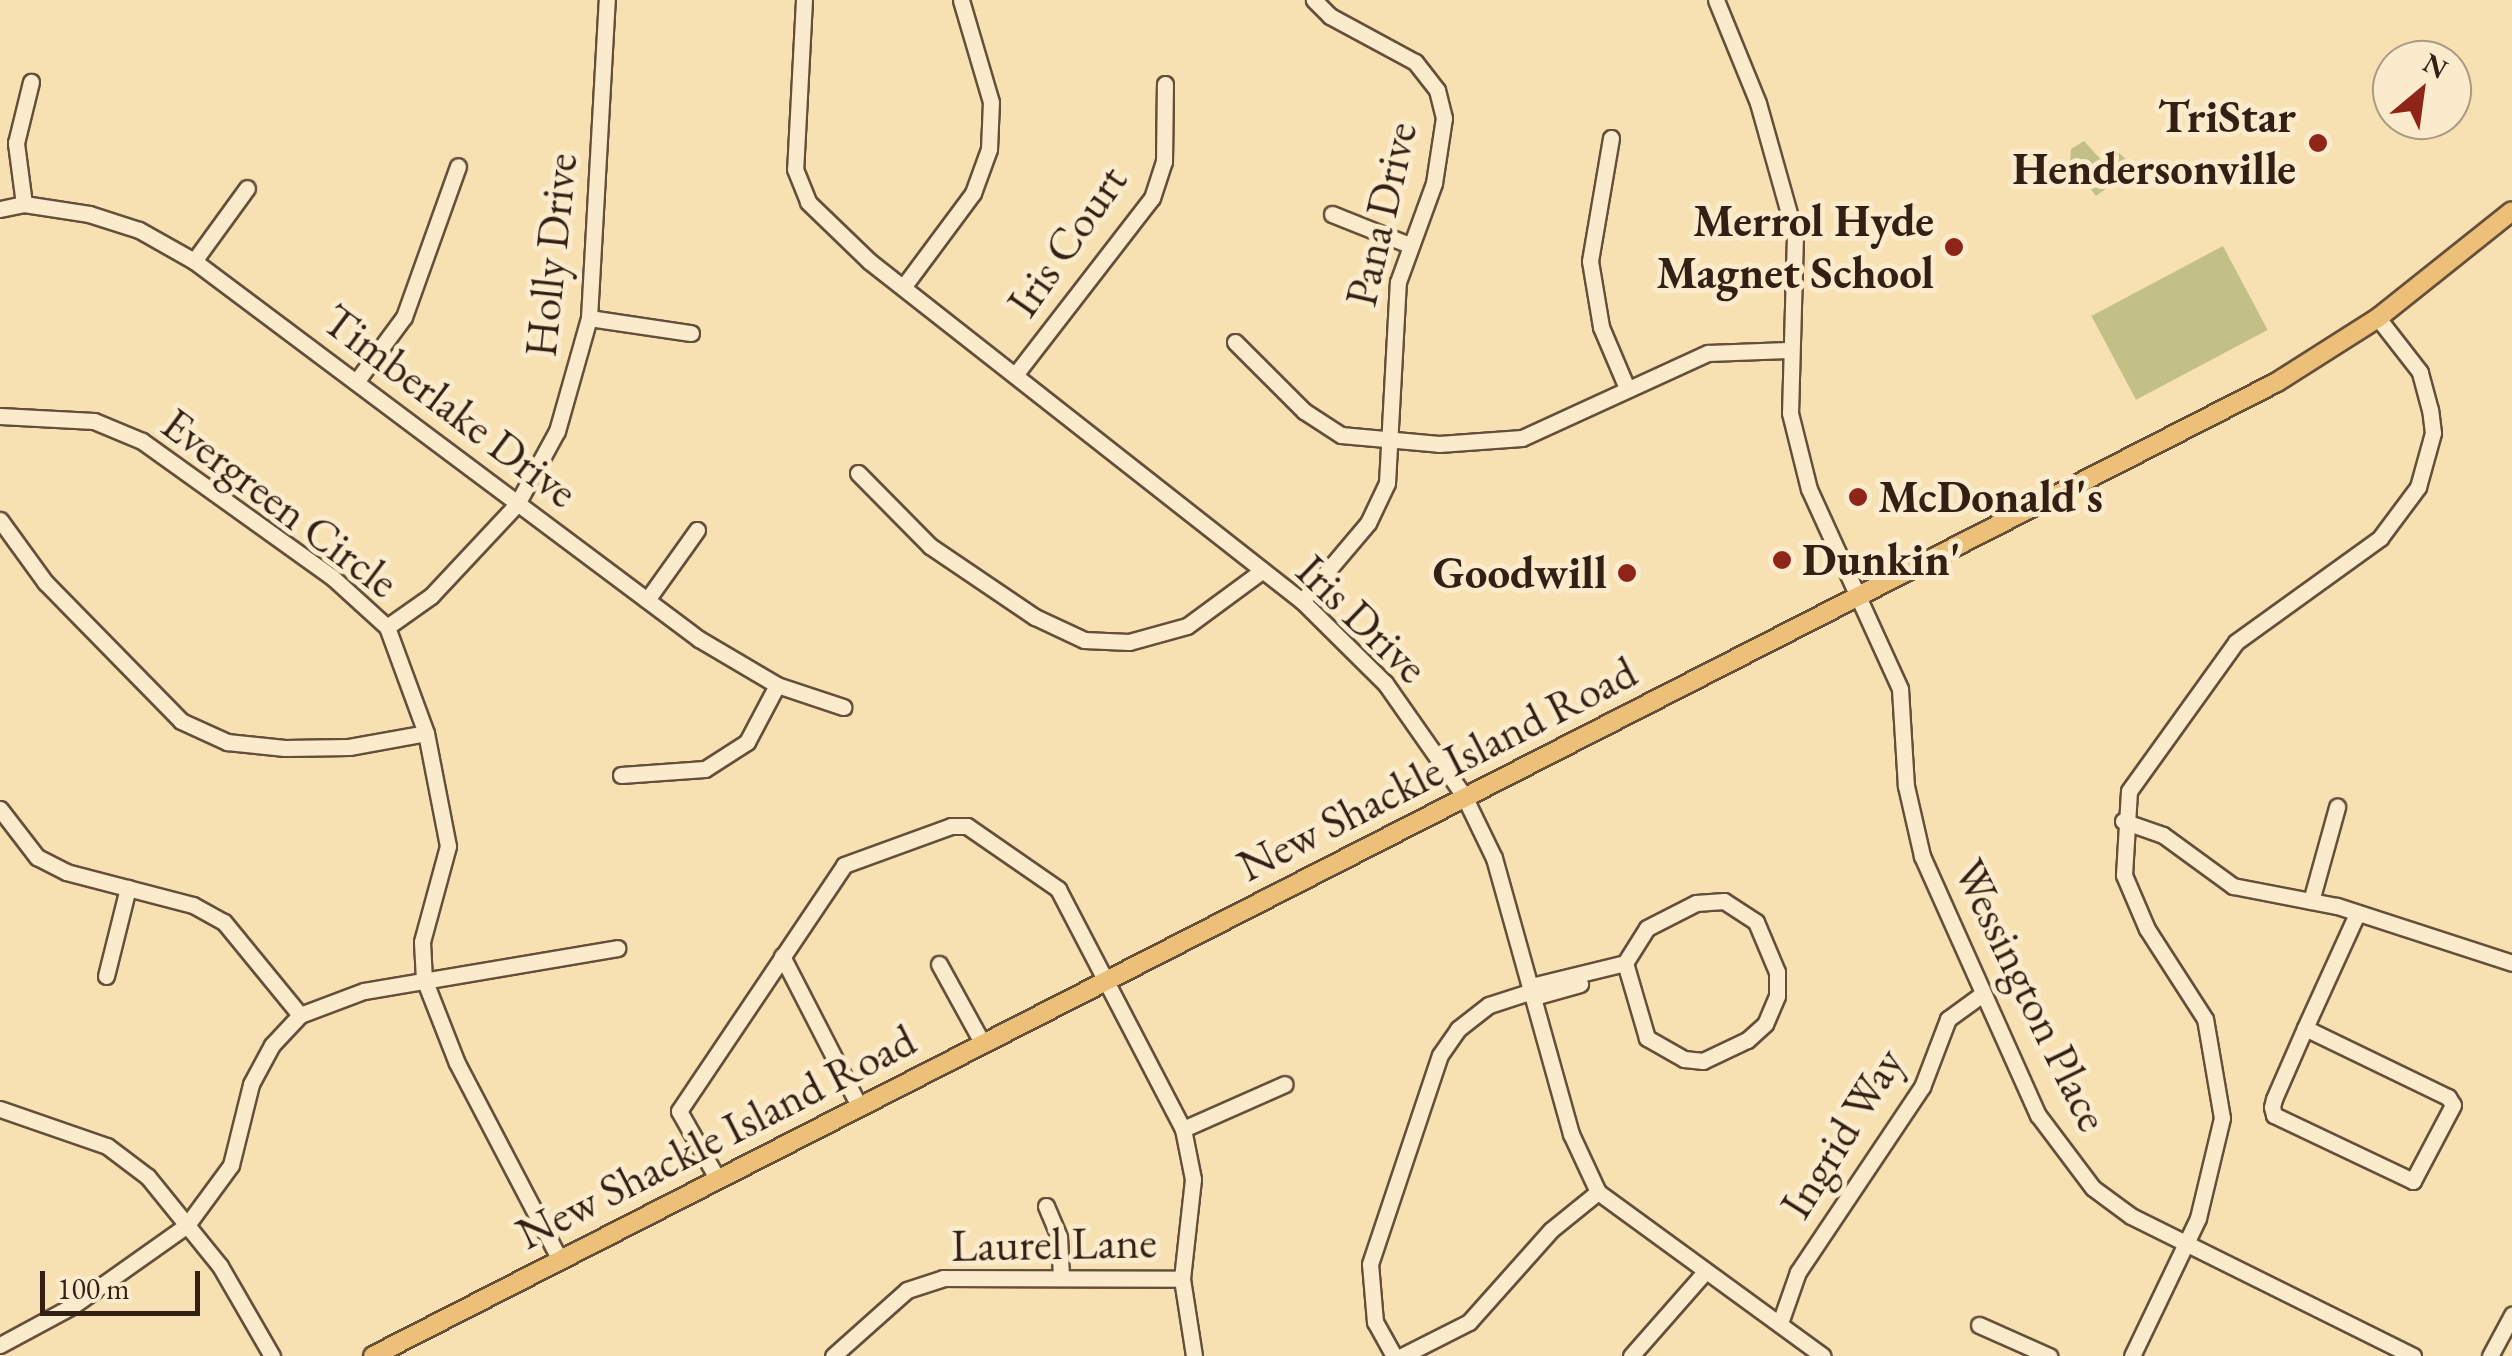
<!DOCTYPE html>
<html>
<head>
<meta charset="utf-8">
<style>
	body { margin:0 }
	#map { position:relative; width:2512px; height:1356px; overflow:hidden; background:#f7e0b1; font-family:"EB Garamond",serif }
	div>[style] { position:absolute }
	.green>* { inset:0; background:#c3c087; transform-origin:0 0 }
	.roads { filter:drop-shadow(2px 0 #654f3b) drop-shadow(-2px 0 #654f3b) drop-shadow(0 2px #654f3b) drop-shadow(0 -2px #654f3b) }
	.minor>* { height:15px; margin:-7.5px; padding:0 7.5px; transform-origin:7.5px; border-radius:7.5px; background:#faebcc }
	.major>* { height:18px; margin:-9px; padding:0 9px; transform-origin:9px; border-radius:9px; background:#ecc078 }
	.dots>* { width:28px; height:28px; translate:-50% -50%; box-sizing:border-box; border:5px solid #faebcc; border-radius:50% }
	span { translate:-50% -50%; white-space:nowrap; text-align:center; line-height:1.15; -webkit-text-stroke:10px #faebcc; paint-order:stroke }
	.poi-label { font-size:45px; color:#341f14; font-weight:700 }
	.right { translate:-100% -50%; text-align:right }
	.left { translate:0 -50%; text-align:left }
	.street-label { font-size:45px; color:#341f14 }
	.north { position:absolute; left:2372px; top:40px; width:100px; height:100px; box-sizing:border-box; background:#faebcc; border:2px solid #ab9982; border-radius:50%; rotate:29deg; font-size:28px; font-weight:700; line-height:40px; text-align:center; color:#341f14 }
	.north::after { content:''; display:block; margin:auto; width:35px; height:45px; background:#8f2418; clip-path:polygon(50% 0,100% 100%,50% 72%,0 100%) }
	.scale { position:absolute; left:40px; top:1271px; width:160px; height:45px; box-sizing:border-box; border:5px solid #341f14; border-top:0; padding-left:12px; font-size:30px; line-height:35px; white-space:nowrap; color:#341f14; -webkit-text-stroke:8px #faebcc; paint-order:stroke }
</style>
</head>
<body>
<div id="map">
	<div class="green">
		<i style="clip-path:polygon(2084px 141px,2112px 172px,2107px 165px,2119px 153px,2127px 160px,2114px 172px,2115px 182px,2096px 196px,2070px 163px,2071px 149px)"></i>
		<i style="left:2223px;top:246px;width:95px;height:149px;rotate:62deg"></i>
	</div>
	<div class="roads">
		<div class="minor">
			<i style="left:804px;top:0;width:169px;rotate:93deg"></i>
			<i style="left:795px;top:169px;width:35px;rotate:68deg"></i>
			<i style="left:808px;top:202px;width:85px;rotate:44deg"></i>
			<i style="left:869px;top:261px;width:551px;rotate:38.14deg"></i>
			<i style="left:1302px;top:601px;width:117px;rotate:44.7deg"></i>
			<i style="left:1385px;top:683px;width:138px;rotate:55deg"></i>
			<i style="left:1464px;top:796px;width:69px;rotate:64.2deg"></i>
			<i style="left:1494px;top:858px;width:287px;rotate:74.4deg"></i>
			<i style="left:1571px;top:1134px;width:64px;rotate:65deg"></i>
			<i style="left:1598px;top:1192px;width:278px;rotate:36.1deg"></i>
			<i style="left:1716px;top:0;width:111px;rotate:67.8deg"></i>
			<i style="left:1758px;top:103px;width:137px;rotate:74.3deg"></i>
			<i style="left:1795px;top:235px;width:178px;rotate:91.6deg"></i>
			<i style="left:1790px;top:413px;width:78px;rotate:76deg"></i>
			<i style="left:1809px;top:489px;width:220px;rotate:65.5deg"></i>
			<i style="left:1900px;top:689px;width:97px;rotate:86.5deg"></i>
			<i style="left:1906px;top:786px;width:72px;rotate:77.1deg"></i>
			<i style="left:1922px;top:856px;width:284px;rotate:65.9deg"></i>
			<i style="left:2038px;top:1115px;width:91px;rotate:53deg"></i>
			<i style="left:2093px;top:1188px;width:47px;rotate:36.4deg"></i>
			<i style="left:2131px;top:1216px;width:315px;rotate:26.4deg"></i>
			<i style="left:1611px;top:138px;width:125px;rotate:99.7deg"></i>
			<i style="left:1590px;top:261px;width:67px;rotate:80.5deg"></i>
			<i style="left:1601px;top:327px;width:64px;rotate:67deg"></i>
			<i style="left:24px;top:204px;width:62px;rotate:-97.5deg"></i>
			<i style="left:16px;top:143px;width:63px;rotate:-76.2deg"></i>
			<i style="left:0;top:209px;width:25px;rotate:-12deg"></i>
			<i style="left:24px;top:204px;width:66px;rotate:8.7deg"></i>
			<i style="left:89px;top:214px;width:52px;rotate:17.7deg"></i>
			<i style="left:139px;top:230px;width:63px;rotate:29.4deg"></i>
			<i style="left:194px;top:261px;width:631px;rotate:36.82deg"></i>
			<i style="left:699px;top:639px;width:91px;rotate:30.5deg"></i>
			<i style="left:777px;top:685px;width:70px;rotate:18.4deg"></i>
			<i style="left:1332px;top:214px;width:81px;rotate:21.8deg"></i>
			<i style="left:194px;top:261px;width:90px;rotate:-54deg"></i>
			<i style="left:904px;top:286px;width:116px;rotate:-53.4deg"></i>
			<i style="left:973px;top:193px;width:47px;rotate:-70deg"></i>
			<i style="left:989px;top:149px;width:47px;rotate:-87.6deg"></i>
			<i style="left:991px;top:102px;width:106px;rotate:-106.4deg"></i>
			<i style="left:589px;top:318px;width:103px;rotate:8.4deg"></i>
			<i style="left:1235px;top:342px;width:98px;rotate:45deg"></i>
			<i style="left:1304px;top:411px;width:44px;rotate:33deg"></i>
			<i style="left:1341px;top:435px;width:98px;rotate:5.2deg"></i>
			<i style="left:1439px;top:444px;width:83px;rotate:-4.1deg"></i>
			<i style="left:1522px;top:438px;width:205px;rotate:-24.6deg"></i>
			<i style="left:1708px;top:353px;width:80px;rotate:-2.1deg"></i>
			<i style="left:1015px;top:375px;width:224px;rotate:-52.3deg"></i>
			<i style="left:1152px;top:198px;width:38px;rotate:-72deg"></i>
			<i style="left:1164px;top:162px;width:78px;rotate:-89.3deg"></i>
			<i style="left:356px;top:382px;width:81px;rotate:-53.6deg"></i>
			<i style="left:404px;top:317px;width:160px;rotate:-70.3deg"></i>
			<i style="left:0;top:416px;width:94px;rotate:3deg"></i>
			<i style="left:94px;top:421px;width:52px;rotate:22.6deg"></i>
			<i style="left:142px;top:441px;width:234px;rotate:35.6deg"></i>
			<i style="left:332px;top:577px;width:74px;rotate:42.3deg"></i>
			<i style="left:387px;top:627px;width:113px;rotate:69.8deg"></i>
			<i style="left:426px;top:733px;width:115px;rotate:79deg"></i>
			<i style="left:448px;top:846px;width:99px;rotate:105.2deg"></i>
			<i style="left:422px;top:942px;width:37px;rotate:87deg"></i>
			<i style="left:424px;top:979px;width:90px;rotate:68.6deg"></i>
			<i style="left:457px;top:1063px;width:220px;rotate:62.4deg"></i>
			<i style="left:858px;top:473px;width:103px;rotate:45.4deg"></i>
			<i style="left:930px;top:546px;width:127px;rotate:34.1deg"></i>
			<i style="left:1035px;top:617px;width:54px;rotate:25.1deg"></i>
			<i style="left:1084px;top:640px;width:45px;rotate:2.5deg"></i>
			<i style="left:1129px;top:642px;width:60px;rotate:-15.4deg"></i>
			<i style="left:1187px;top:626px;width:89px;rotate:-36.4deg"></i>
			<i style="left:0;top:520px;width:77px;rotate:54deg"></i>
			<i style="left:45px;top:582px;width:194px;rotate:45.6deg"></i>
			<i style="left:181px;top:721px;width:51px;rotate:24.5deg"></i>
			<i style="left:227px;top:742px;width:58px;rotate:5.9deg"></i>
			<i style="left:285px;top:748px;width:64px;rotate:-0.9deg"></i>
			<i style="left:349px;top:747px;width:78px;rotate:-10.3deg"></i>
			<i style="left:647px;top:600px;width:86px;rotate:-54.5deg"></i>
			<i style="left:1302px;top:601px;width:102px;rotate:-49.8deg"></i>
			<i style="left:1368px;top:523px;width:44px;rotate:-64.6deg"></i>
			<i style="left:1387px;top:483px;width:201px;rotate:-86.9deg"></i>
			<i style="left:1398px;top:282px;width:105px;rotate:-70deg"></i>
			<i style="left:1434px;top:183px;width:66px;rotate:-81.3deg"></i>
			<i style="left:1444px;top:118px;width:29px;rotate:-104deg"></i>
			<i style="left:1437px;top:90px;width:36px;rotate:-128deg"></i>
			<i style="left:1415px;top:62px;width:97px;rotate:-151.6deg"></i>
			<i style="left:1330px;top:16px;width:23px;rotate:-135deg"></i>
			<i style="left:387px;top:627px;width:54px;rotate:-35.2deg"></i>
			<i style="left:431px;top:596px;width:126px;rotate:-46.9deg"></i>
			<i style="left:517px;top:504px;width:83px;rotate:-61.3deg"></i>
			<i style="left:557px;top:431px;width:117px;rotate:-74.2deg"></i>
			<i style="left:589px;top:318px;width:319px;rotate:-86.8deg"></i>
			<i style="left:621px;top:775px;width:84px;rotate:-4.1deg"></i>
			<i style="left:705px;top:769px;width:50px;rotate:-32.7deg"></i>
			<i style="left:747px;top:742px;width:64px;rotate:-62.2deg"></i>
			<i style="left:0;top:809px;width:61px;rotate:52.4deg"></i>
			<i style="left:37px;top:857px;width:33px;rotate:27deg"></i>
			<i style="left:66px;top:872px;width:131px;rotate:14.6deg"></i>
			<i style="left:193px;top:905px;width:35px;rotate:29deg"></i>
			<i style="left:224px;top:922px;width:120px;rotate:50.7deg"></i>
			<i style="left:2123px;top:821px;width:42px;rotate:19.3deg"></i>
			<i style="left:2163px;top:835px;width:87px;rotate:36.1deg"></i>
			<i style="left:2233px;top:886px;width:106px;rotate:10.9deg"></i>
			<i style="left:2337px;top:906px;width:184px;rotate:18deg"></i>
			<i style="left:1724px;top:901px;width:38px;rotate:33deg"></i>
			<i style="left:1756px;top:922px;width:54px;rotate:67.2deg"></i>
			<i style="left:1777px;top:972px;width:24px;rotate:90deg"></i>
			<i style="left:1777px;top:996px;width:30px;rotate:113deg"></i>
			<i style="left:1765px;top:1024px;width:24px;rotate:138deg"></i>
			<i style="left:1747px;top:1040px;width:49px;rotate:154.5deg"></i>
			<i style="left:1703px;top:1061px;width:19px;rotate:-174deg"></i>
			<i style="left:1684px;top:1059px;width:43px;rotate:-150.4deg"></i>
			<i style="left:1647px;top:1038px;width:78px;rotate:-106.3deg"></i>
			<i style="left:1625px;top:963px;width:41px;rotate:-57.8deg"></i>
			<i style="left:1647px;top:928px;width:55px;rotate:-27deg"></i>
			<i style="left:1696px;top:903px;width:28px;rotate:-4deg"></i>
			<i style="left:2311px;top:901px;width:98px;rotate:-74.5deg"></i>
			<i style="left:782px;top:956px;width:169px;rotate:62.8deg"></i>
			<i style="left:939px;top:964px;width:91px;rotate:61.2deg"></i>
			<i style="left:106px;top:976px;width:91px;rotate:-76deg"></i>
			<i style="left:1531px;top:986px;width:97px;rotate:-13.7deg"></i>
			<i style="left:1534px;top:997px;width:48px;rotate:-15.8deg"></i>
			<i style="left:2305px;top:1028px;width:159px;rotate:25.8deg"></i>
			<i style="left:2448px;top:1097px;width:9px;rotate:58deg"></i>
			<i style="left:2453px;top:1105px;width:86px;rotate:117.8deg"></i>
			<i style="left:2413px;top:1181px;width:154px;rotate:-154.6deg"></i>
			<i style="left:2274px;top:1115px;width:8px;rotate:-104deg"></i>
			<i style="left:2272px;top:1107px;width:8px;rotate:-76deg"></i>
			<i style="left:2274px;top:1099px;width:77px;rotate:-66.4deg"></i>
			<i style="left:2305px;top:1028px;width:125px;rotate:-65.5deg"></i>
			<i style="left:0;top:1109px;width:113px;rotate:19.1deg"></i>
			<i style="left:107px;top:1146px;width:51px;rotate:37.1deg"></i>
			<i style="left:148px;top:1177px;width:114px;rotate:51deg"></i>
			<i style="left:220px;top:1266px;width:104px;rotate:60deg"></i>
			<i style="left:1183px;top:1129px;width:111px;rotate:-23.8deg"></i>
			<i style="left:717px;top:1178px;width:77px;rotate:-119.6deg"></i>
			<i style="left:679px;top:1111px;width:296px;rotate:-56.1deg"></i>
			<i style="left:844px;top:865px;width:114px;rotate:-20deg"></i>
			<i style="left:951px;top:826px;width:16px"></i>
			<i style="left:967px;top:826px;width:111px;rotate:34.7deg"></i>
			<i style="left:1058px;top:889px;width:271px;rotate:62.5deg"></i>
			<i style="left:1183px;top:1129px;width:51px;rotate:78.7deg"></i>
			<i style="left:1193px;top:1179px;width:101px;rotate:96.3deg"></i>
			<i style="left:1182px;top:1279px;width:78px;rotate:81.1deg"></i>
			<i style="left:1046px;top:1206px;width:33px;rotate:67deg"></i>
			<i style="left:1059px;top:1236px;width:41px;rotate:87.2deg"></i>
			<i style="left:1780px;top:1323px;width:54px;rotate:-70.6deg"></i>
			<i style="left:1798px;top:1272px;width:223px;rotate:-56.2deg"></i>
			<i style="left:1922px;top:1087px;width:73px;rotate:-69.1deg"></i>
			<i style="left:1948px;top:1019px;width:41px;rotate:-36deg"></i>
			<i style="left:1979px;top:1325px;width:77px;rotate:23.9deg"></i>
			<i style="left:0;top:1345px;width:84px;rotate:-28.4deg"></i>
			<i style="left:74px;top:1305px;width:138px;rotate:-35.3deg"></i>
			<i style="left:187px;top:1225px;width:74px;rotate:-53.7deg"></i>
			<i style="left:231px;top:1165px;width:83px;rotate:-76.1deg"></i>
			<i style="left:251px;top:1084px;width:44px;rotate:-61.7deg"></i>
			<i style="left:272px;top:1045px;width:41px;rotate:-47deg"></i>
			<i style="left:300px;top:1015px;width:68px;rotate:-20.6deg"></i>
			<i style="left:364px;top:991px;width:257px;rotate:-9.6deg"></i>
			<i style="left:833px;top:1356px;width:99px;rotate:-41.7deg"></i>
			<i style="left:907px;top:1290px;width:38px;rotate:-18deg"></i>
			<i style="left:943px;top:1278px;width:239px;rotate:0.2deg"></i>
			<i style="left:1394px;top:1356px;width:39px;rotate:-119deg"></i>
			<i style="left:1375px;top:1322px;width:58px;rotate:-94.9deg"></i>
			<i style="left:1370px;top:1264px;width:220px;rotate:-71.5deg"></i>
			<i style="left:1440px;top:1055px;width:32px;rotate:-55deg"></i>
			<i style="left:1458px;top:1029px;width:39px;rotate:-38deg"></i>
			<i style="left:1489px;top:1005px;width:45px;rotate:-18deg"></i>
			<i style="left:1402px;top:1356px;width:75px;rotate:-26.9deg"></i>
			<i style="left:1469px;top:1322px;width:123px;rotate:-48.3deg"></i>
			<i style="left:1551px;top:1230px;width:60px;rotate:-39deg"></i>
			<i style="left:1631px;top:1356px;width:111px;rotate:-48.7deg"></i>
			<i style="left:2132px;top:1356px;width:153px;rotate:-64.4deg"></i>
			<i style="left:2198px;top:1218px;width:103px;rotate:-76.5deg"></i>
			<i style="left:2222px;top:1118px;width:100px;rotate:-99.7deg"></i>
			<i style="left:2205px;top:1019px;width:107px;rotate:-122.8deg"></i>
			<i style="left:2147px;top:929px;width:59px;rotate:-113.1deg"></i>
			<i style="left:2124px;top:875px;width:84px;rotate:-86.6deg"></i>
			<i style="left:2129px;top:791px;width:183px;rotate:-54.3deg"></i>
			<i style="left:2236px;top:642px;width:178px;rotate:-35.8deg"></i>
			<i style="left:2380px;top:538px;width:64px;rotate:-53.3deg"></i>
			<i style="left:2418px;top:487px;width:56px;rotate:-74.5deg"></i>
			<i style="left:2433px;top:433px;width:23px;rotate:-97deg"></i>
			<i style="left:2430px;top:410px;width:39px;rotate:-105deg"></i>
			<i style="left:2420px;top:372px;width:68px;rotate:-127.9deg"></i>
			<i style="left:2490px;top:1356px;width:47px;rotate:-61.8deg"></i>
		</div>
		<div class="major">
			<i style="left:373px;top:1356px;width:2139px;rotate:-27.09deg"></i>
			<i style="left:2277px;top:382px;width:120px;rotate:-32.4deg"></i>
			<i style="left:2378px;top:318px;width:171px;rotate:-38.6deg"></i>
		</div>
	</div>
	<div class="dots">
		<i style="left:2318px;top:143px;background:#8f2418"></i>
		<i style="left:1954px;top:247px;background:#8f2418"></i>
		<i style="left:1858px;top:497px;background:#8f2418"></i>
		<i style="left:1782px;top:560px;background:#8f2418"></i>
		<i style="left:1627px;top:573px;background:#8f2418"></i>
	</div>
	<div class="poi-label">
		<span class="right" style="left:2296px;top:143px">TriStar<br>Hendersonville</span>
		<span class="right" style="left:1934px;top:247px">Merrol Hyde<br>Magnet School</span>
		<span class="left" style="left:1878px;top:497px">McDonald's</span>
		<span class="left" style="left:1802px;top:560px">Dunkin'</span>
		<span class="right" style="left:1607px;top:573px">Goodwill</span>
	</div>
	<div class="street-label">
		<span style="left:1381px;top:214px;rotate:-77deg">Pana Drive</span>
		<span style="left:1067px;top:241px;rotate:-55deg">Iris Court</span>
		<span style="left:551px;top:255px;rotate:-84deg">Holly Drive</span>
		<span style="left:450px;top:406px;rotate:37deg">Timberlake Drive</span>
		<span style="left:280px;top:503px;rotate:37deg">Evergreen Circle</span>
		<span style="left:1362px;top:619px;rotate:44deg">Iris Drive</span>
		<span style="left:1437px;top:769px;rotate:-27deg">New Shackle Island Road</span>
		<span style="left:2031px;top:995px;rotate:64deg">Wessington Place</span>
		<span style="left:1842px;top:1133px;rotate:-58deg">Ingrid Way</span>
		<span style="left:716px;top:1137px;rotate:-27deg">New Shackle Island Road</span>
		<span style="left:1054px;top:1244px;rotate:-1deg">Laurel Lane</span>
	</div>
	<div class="north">N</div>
	<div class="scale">100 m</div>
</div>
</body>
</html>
